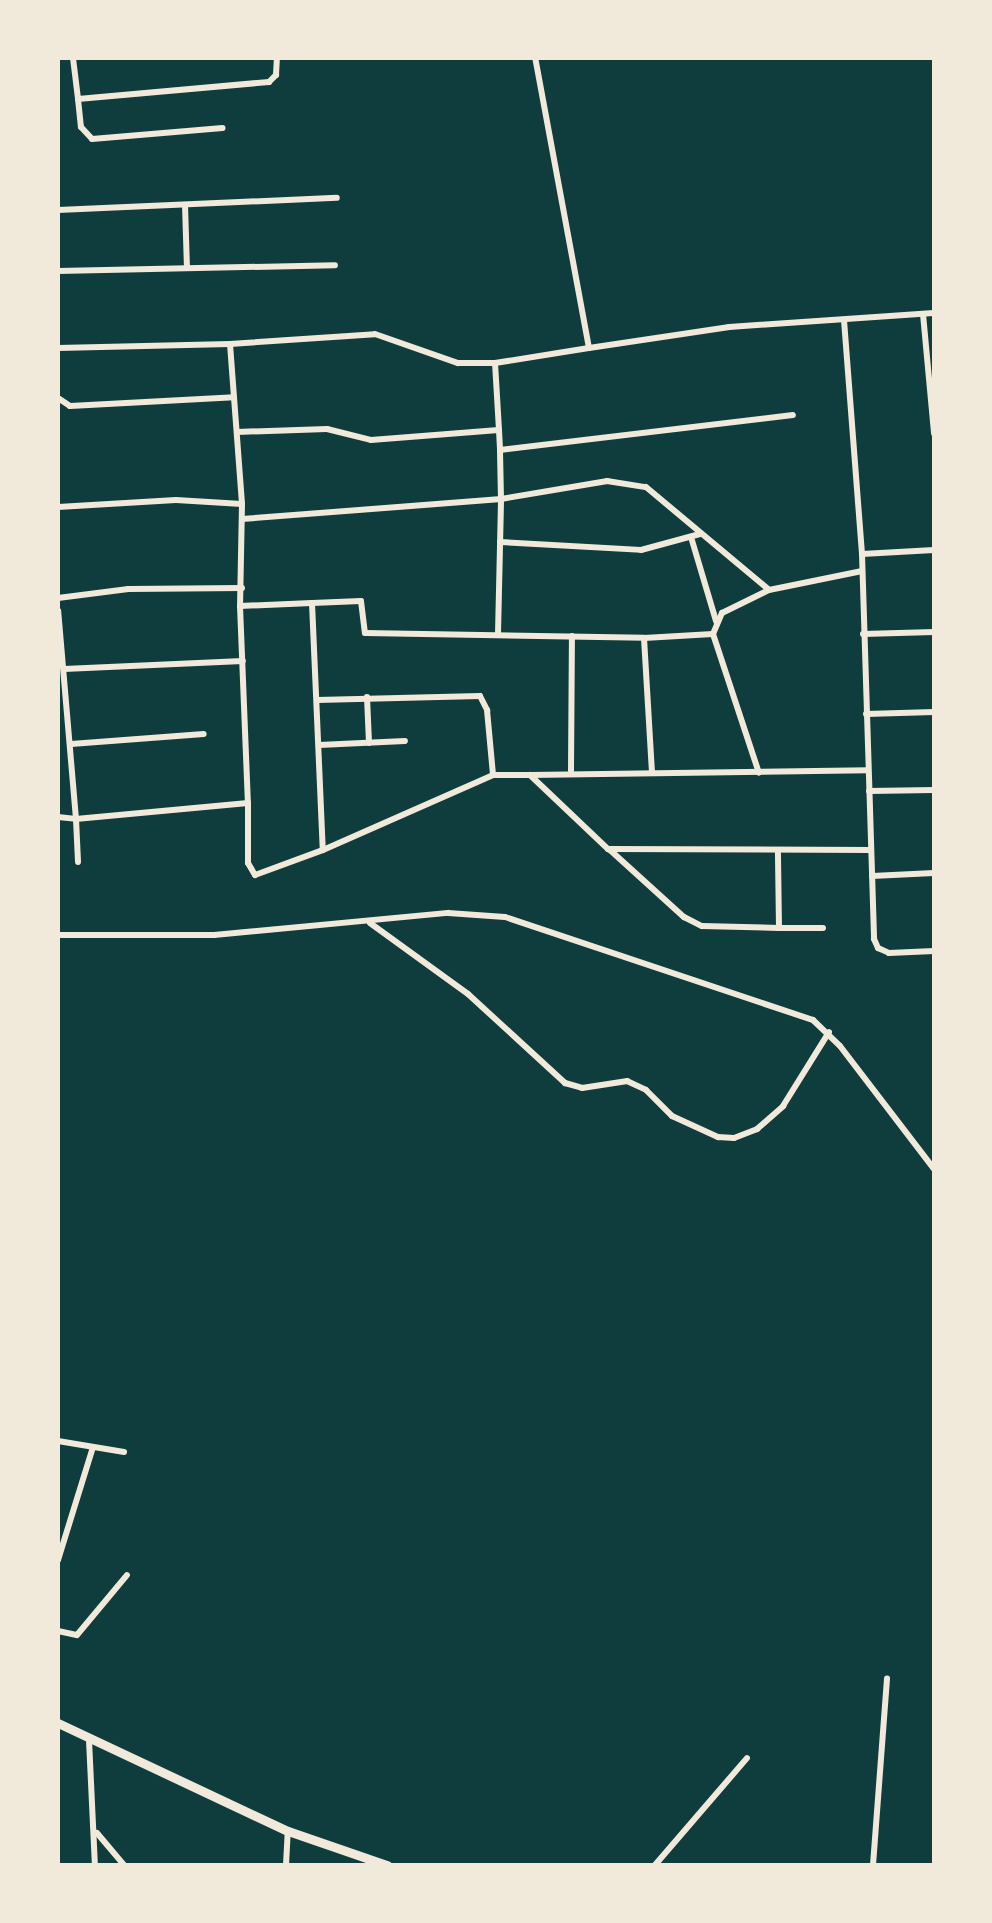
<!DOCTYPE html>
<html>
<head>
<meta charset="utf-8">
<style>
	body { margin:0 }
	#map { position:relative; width:992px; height:1923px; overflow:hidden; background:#0f3d3e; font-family:"PT Serif",serif }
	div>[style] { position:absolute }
	.minor>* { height:6px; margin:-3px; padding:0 3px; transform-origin:3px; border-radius:3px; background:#f1e9da }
	.secondary>* { height:9px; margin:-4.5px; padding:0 4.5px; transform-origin:4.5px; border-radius:4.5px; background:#f1e9da }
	span { translate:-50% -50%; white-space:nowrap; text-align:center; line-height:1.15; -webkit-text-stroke:6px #f1e9da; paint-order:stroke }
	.frame { position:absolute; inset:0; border:60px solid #f1e9da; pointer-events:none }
</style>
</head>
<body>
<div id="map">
	<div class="minor">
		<i style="left:73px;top:58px;width:41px;rotate:83deg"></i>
		<i style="left:78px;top:99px;width:192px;rotate:-5.1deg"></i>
		<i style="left:269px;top:82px;width:10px;rotate:-45deg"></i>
		<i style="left:276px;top:75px;width:17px;rotate:-87deg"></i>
		<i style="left:78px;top:99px;width:28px;rotate:84deg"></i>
		<i style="left:81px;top:127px;width:16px;rotate:47deg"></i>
		<i style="left:92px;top:139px;width:131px;rotate:-4.8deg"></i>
		<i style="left:185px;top:205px;width:63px;rotate:88.2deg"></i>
		<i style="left:58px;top:210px;width:279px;rotate:-2.5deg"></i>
		<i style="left:58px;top:271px;width:277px;rotate:-1.2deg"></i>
		<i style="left:923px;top:314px;width:120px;rotate:84.7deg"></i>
		<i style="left:844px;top:320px;width:235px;rotate:85.6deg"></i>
		<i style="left:862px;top:554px;width:385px;rotate:88.2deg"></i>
		<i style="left:874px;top:939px;width:10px;rotate:66deg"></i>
		<i style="left:878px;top:948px;width:12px;rotate:24deg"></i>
		<i style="left:889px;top:953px;width:45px;rotate:-2.5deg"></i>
		<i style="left:230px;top:344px;width:145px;rotate:-3.9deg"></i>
		<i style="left:375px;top:334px;width:88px;rotate:19.3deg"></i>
		<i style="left:458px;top:363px;width:37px"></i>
		<i style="left:495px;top:363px;width:95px;rotate:-9.1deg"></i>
		<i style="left:589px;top:348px;width:295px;rotate:-100.5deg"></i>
		<i style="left:58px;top:348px;width:172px;rotate:-1.3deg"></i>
		<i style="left:230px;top:344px;width:160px;rotate:85.7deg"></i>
		<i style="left:242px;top:504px;width:102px;rotate:91.1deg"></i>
		<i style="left:240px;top:606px;width:197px;rotate:87.7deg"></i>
		<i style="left:248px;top:803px;width:173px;rotate:174.7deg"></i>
		<i style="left:76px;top:819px;width:209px;rotate:-94.9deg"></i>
		<i style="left:589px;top:348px;width:142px;rotate:-8.5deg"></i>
		<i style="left:729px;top:327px;width:205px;rotate:-3.9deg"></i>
		<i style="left:58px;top:398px;width:14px;rotate:34deg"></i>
		<i style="left:70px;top:406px;width:164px;rotate:-3.1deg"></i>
		<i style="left:499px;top:430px;width:20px;rotate:87deg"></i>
		<i style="left:500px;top:450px;width:295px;rotate:-6.8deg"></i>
		<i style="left:237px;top:432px;width:90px;rotate:-1.9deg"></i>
		<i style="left:327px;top:429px;width:45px;rotate:14deg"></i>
		<i style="left:371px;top:440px;width:128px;rotate:-4.5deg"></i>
		<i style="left:499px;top:430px;width:67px;rotate:-93.4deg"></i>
		<i style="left:58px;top:507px;width:118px;rotate:-3.4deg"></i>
		<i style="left:176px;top:500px;width:66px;rotate:3.5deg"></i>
		<i style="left:242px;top:519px;width:260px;rotate:-4.4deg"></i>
		<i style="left:501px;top:499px;width:49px;rotate:-91.2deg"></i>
		<i style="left:691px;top:537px;width:88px;rotate:73.4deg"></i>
		<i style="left:500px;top:542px;width:141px;rotate:3.2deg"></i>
		<i style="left:641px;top:550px;width:61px;rotate:-15.2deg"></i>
		<i style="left:862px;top:554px;width:72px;rotate:-3.2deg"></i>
		<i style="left:58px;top:598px;width:71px;rotate:-7.3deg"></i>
		<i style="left:128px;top:589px;width:114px;rotate:-0.5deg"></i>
		<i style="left:312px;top:603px;width:49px;rotate:-2.3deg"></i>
		<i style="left:361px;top:601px;width:32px;rotate:83deg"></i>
		<i style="left:365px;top:633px;width:279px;rotate:1deg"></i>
		<i style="left:644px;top:638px;width:69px;rotate:-3.3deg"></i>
		<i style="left:713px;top:634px;width:146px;rotate:71.7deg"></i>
		<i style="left:240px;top:606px;width:72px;rotate:-2.4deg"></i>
		<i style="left:312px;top:603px;width:247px;rotate:87.5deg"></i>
		<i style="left:323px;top:850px;width:186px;rotate:-23.8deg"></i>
		<i style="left:493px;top:775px;width:37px"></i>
		<i style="left:530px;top:775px;width:108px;rotate:43.5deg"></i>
		<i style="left:608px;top:849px;width:263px;rotate:0.2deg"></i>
		<i style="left:498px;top:634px;width:135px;rotate:-88.7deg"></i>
		<i style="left:501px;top:499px;width:108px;rotate:-9.6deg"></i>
		<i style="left:607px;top:481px;width:39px;rotate:9deg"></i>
		<i style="left:646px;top:487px;width:160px;rotate:39.9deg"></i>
		<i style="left:713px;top:634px;width:23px;rotate:-67deg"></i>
		<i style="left:722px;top:613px;width:52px;rotate:-26.1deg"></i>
		<i style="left:769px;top:590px;width:95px;rotate:-11.5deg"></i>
		<i style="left:863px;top:634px;width:71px;rotate:-1.6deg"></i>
		<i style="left:644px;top:638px;width:133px;rotate:86.6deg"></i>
		<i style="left:64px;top:669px;width:179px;rotate:-2.6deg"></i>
		<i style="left:367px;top:697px;width:46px;rotate:87.5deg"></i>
		<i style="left:317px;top:700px;width:163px;rotate:-1.4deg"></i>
		<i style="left:480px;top:696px;width:16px;rotate:63deg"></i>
		<i style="left:487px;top:710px;width:65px;rotate:84.7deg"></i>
		<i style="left:866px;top:714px;width:68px;rotate:-1.7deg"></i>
		<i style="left:71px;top:744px;width:133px;rotate:-4.3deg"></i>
		<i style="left:319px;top:745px;width:86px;rotate:-2.7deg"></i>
		<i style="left:571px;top:771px;width:135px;rotate:-89.6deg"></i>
		<i style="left:530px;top:775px;width:338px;rotate:-0.8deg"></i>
		<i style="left:869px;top:791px;width:65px;rotate:-0.9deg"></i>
		<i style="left:248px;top:803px;width:60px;rotate:90deg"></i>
		<i style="left:248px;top:863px;width:14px;rotate:60deg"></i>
		<i style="left:255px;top:875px;width:72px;rotate:-20.2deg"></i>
		<i style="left:58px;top:817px;width:18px;rotate:6deg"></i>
		<i style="left:76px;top:819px;width:43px;rotate:87.3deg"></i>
		<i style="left:610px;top:850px;width:100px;rotate:42.2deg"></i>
		<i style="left:684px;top:917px;width:20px;rotate:27deg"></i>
		<i style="left:702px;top:926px;width:77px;rotate:1.5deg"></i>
		<i style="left:779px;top:928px;width:75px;rotate:-90.8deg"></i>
		<i style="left:872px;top:876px;width:62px;rotate:-2.8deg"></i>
		<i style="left:370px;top:923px;width:121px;rotate:35.9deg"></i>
		<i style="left:468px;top:994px;width:132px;rotate:42.5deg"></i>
		<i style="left:565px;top:1083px;width:18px;rotate:16deg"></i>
		<i style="left:582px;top:1088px;width:46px;rotate:-8.8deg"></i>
		<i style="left:627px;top:1081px;width:21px;rotate:25deg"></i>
		<i style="left:646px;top:1090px;width:37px;rotate:45deg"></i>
		<i style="left:672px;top:1116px;width:51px;rotate:24.5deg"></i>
		<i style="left:718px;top:1137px;width:16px;rotate:4deg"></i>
		<i style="left:734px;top:1138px;width:25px;rotate:-21deg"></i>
		<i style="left:757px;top:1129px;width:35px;rotate:-41deg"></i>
		<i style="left:783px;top:1106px;width:87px;rotate:-58.1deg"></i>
		<i style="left:779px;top:928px;width:44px"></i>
		<i style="left:58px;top:935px;width:156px"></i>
		<i style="left:214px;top:935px;width:235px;rotate:-5.4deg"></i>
		<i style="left:448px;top:913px;width:57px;rotate:4deg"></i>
		<i style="left:505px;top:917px;width:325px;rotate:18.5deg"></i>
		<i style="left:813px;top:1020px;width:37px;rotate:44deg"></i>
		<i style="left:840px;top:1046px;width:155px;rotate:52.6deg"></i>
		<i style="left:58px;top:1441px;width:67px;rotate:9.5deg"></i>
		<i style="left:58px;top:1560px;width:118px;rotate:-72.8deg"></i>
		<i style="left:58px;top:1631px;width:19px;rotate:12deg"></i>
		<i style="left:77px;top:1635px;width:78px;rotate:-50.2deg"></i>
		<i style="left:89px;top:1740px;width:125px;rotate:87.3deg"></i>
		<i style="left:97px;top:1833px;width:42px;rotate:49.8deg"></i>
		<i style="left:286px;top:1865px;width:34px;rotate:-87deg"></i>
		<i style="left:655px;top:1865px;width:141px;rotate:-49.3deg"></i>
		<i style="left:873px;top:1865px;width:187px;rotate:-85.7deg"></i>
	</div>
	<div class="secondary">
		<i style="left:58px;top:1723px;width:254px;rotate:25.2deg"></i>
		<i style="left:288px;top:1831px;width:105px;rotate:19deg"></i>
	</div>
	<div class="frame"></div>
</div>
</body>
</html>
